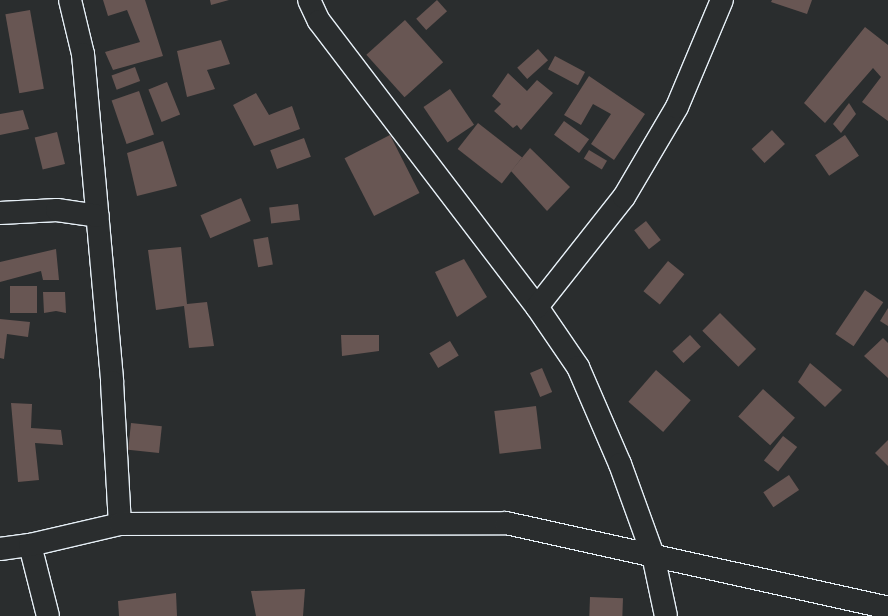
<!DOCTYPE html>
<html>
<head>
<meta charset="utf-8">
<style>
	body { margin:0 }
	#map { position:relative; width:888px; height:616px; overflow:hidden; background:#2a2d2e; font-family:Sriracha,sans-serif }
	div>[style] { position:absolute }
	.building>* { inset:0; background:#685653; transform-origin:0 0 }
	.roads { filter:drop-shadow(1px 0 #e8f1f8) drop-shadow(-1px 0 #e8f1f8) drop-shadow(0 1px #e8f1f8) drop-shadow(0 -1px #e8f1f8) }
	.minor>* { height:22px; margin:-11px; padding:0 11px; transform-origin:11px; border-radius:11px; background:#2a2d2e }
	span { translate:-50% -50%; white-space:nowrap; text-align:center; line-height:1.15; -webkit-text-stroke:3.5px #2a2d2e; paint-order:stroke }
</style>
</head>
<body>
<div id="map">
	<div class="building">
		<i style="clip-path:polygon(103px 0,145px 0,163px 56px,113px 70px,105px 52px,140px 42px,127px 10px,108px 16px)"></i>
		<i style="clip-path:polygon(210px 0,229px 0,211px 5px)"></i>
		<i style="left:437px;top:0;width:15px;height:28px;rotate:48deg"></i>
		<i style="clip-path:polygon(772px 0,812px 0,807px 14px,771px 2px)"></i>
		<i style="left:30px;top:10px;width:80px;height:25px;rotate:80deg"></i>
		<i style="left:405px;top:20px;width:57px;height:52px;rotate:48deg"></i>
		<i style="clip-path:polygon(865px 27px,888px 45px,888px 121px,862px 102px,881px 77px,873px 68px,825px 123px,804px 103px)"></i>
		<i style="clip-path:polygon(221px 40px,230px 64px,207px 70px,215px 89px,187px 97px,177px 51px)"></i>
		<i style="left:538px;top:49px;width:15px;height:28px;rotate:48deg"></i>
		<i style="left:555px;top:56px;width:34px;height:15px;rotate:28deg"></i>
		<i style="left:135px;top:67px;width:15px;height:25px;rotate:70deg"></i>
		<i style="clip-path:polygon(508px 73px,527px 91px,537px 80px,553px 93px,521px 130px,517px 125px,513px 128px,494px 111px,501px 104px,492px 96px)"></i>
		<i style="clip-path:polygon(589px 76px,645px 114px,614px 160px,591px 144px,611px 114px,593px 104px,581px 125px,564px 115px)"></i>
		<i style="left:167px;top:82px;width:35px;height:20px;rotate:68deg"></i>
		<i style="left:450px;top:89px;width:43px;height:32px;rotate:56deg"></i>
		<i style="left:139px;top:91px;width:46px;height:29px;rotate:71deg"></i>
		<i style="clip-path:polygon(256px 93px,269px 115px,292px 106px,300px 129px,254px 146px,233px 105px)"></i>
		<i style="clip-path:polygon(849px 103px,856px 114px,841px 133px,833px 124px)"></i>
		<i style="clip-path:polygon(23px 110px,29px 129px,0 135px,0 114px)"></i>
		<i style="left:564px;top:121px;width:31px;height:17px;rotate:36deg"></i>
		<i style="left:478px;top:123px;width:56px;height:33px;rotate:38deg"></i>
		<i style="left:772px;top:130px;width:19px;height:28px;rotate:47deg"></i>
		<i style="left:57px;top:132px;width:33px;height:23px;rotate:76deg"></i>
		<i style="left:390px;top:135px;width:65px;height:51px;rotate:63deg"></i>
		<i style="left:845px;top:135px;width:25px;height:36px;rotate:56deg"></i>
		<i style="left:304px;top:138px;width:20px;height:36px;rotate:70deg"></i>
		<i style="clip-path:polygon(163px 141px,177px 186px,137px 196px,127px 153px)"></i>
		<i style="clip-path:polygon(530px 148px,570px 187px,547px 211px,511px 171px)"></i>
		<i style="left:589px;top:150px;width:21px;height:10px;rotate:31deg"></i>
		<i style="left:241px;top:198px;width:25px;height:44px;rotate:67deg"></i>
		<i style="left:298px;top:204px;width:16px;height:29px;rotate:83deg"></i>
		<i style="left:646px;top:221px;width:24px;height:15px;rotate:52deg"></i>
		<i style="left:268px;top:237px;width:28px;height:15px;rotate:80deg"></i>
		<i style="clip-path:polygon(181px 247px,187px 304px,207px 302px,214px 346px,189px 348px,184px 306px,156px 310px,148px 250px)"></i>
		<i style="clip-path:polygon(56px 249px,59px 280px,43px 280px,41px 271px,0 282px,0 262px)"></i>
		<i style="clip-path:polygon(464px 259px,487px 297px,457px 317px,435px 272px)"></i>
		<i style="left:668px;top:261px;width:21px;height:39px;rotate:39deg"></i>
		<i style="left:10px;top:286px;width:27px;height:27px"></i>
		<i style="left:865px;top:290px;width:22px;height:53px;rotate:34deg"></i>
		<i style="clip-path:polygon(43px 292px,65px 292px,66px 313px,56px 311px,44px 313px)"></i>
		<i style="clip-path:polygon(888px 308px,888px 326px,880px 321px)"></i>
		<i style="left:720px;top:313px;width:51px;height:25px;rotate:45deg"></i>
		<i style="clip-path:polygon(0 319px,30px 322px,28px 337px,7px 334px,4px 359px,0 358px)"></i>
		<i style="clip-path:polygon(341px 335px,379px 335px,379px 351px,342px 356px)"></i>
		<i style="left:690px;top:335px;width:16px;height:24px;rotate:47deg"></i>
		<i style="clip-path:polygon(883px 338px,888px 343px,888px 378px,864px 356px)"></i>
		<i style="left:450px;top:341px;width:17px;height:24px;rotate:59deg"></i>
		<i style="clip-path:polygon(810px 363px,842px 390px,825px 407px,798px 382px)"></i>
		<i style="left:542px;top:368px;width:26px;height:13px;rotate:67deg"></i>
		<i style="left:656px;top:370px;width:46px;height:42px;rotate:41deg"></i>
		<i style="left:763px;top:389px;width:43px;height:37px;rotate:42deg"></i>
		<i style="clip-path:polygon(11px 403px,32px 404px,31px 428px,61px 430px,63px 445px,35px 443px,39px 480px,18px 482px)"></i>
		<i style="left:536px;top:406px;width:43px;height:42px;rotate:83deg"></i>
		<i style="left:131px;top:423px;width:31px;height:27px;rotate:6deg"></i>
		<i style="left:783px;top:436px;width:18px;height:31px;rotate:38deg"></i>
		<i style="clip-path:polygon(888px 440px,888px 466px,875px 453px)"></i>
		<i style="left:789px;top:475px;width:18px;height:31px;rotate:56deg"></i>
		<i style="clip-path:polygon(305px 589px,303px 616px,256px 616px,251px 591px)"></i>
		<i style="clip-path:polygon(176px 593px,177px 616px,119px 616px,118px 601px)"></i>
		<i style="left:590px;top:597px;width:33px;height:19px;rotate:2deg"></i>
	</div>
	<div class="roads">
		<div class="minor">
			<i style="left:70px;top:0;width:56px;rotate:76.5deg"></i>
			<i style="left:83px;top:54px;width:329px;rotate:84.9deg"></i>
			<i style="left:112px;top:382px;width:142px;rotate:86.8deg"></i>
			<i style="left:309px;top:0;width:23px;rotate:65deg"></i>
			<i style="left:319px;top:21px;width:360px;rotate:52.7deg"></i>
			<i style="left:537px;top:307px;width:73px;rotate:55.7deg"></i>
			<i style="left:578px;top:367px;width:106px;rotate:66.6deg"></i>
			<i style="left:620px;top:464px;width:97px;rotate:70.1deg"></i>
			<i style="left:653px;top:555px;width:62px;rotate:78deg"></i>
			<i style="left:0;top:213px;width:57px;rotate:-3deg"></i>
			<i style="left:57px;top:210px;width:41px;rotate:8.3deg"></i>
			<i style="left:537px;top:307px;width:140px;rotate:-51.7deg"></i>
			<i style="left:624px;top:197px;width:104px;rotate:-59.5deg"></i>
			<i style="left:677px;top:107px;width:116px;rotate:-67.2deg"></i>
			<i style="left:30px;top:545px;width:73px;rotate:75.8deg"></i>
			<i style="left:0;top:549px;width:30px;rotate:-8deg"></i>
			<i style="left:30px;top:545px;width:92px;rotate:-13.1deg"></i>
			<i style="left:120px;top:524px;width:386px;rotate:-0.1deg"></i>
			<i style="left:506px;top:523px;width:391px;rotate:12.5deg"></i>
		</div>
	</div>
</div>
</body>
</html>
